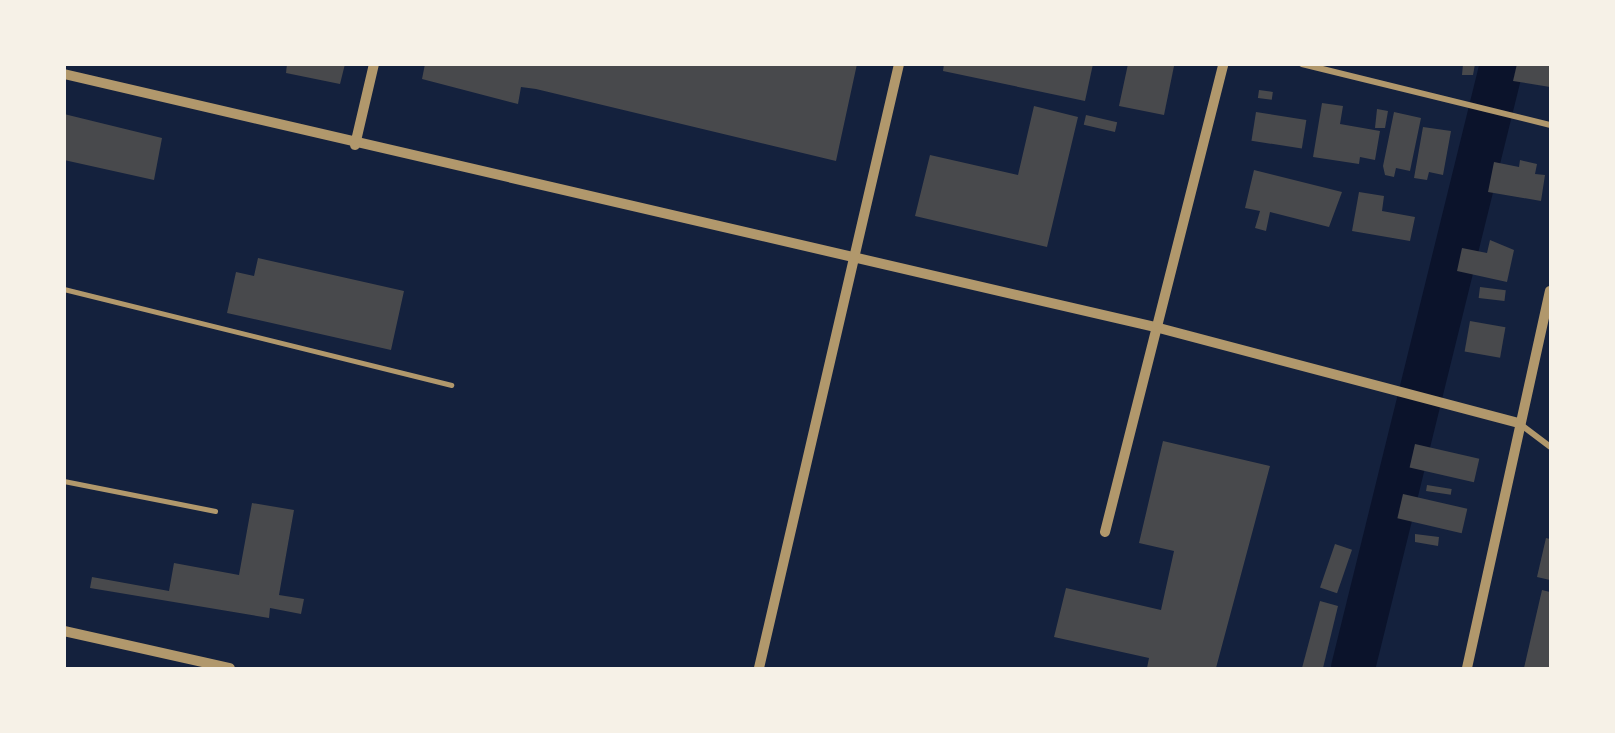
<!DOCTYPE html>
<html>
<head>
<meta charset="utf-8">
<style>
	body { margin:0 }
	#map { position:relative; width:1615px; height:733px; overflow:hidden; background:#14213d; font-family:"Work Sans",sans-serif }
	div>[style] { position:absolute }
	.river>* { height:44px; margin:-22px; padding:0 22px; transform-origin:22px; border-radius:22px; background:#0b132b }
	.building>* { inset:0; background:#48494c; transform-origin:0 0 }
	.service>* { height:4.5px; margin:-2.25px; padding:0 2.25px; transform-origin:2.25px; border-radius:2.25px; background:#b1986c }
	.minor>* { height:6px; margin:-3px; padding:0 3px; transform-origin:3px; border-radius:3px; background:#b1986c }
	.tertiary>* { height:10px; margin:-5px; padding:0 5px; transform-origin:5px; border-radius:5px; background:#b1986c }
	span { translate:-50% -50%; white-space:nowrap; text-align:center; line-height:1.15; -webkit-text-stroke:6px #f6f1e7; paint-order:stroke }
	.frame { position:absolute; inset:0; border:66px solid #f6f1e7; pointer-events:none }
</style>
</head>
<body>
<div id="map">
	<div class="river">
		<i style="left:1353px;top:668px;width:622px;rotate:-76.14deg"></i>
	</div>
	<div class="building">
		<i style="clip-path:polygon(287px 64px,345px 64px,340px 84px,286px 73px)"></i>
		<i style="clip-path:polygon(425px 64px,857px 64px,836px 161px,536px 89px,521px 87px,518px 104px,422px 79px)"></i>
		<i style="clip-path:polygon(944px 64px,1093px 64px,1085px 101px,943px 71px)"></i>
		<i style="clip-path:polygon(1128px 64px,1174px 66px,1164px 115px,1119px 106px)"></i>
		<i style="clip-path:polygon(1463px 64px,1475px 64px,1473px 75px,1462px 75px)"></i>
		<i style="clip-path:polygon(1517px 64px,1550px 64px,1550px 87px,1513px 81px)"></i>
		<i style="left:1259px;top:90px;width:14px;height:8px;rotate:8deg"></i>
		<i style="clip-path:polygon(1322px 103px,1343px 106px,1340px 124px,1380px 131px,1375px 160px,1360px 157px,1359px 164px,1313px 157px)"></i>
		<i style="clip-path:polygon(1034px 106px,1078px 117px,1047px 247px,915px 216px,930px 155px,1018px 175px)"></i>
		<i style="clip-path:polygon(1377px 109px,1388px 111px,1385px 128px,1375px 128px)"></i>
		<i style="left:1256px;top:112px;width:51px;height:29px;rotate:9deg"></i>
		<i style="clip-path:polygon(1394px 112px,1421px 118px,1410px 171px,1396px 168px,1394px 177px,1385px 175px,1383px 166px)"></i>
		<i style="clip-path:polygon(64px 114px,162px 138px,154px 180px,64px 160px)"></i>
		<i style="left:1086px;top:115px;width:32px;height:10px;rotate:13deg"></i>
		<i style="clip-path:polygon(1423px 127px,1451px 131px,1443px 175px,1429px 172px,1427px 180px,1414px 178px)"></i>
		<i style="clip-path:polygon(1520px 160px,1537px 164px,1535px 174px,1545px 175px,1541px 201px,1488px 192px,1494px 162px,1519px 167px)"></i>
		<i style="clip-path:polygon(1254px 170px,1342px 192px,1329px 227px,1270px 212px,1266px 231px,1255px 228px,1260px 211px,1245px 208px)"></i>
		<i style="clip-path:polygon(1359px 192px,1384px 196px,1382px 211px,1415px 217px,1410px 241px,1352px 231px)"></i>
		<i style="clip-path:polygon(1490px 240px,1514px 250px,1507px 282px,1457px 271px,1462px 248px,1487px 253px)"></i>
		<i style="clip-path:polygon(258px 258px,404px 291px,391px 350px,227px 313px,236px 272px,254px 276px)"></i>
		<i style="left:1480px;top:287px;width:26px;height:11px;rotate:7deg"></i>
		<i style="left:1470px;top:321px;width:36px;height:31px;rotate:10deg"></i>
		<i style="clip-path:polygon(1163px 441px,1270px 466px,1216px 668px,1147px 668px,1149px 658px,1054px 637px,1066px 588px,1161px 610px,1174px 551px,1139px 543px)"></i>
		<i style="left:1415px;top:444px;width:66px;height:24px;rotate:13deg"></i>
		<i style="left:1427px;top:485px;width:25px;height:6px;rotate:9deg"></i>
		<i style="left:1403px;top:494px;width:66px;height:25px;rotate:13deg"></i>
		<i style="clip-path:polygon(252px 503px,294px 510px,279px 595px,304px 599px,301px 614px,270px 608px,269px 618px,90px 588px,92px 577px,169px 591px,174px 563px,239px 575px)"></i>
		<i style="clip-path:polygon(1415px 534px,1439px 537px,1438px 546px,1415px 542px)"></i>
		<i style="clip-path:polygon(1546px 538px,1550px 539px,1550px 580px,1537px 577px)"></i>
		<i style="left:1335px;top:544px;width:18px;height:46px;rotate:19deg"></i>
		<i style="clip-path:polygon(1542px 590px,1550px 592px,1550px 668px,1524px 668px)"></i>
		<i style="clip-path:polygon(1320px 601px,1338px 606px,1323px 668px,1302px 668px)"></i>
	</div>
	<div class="service">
		<i style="left:64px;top:289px;width:399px;rotate:13.9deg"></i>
		<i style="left:64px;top:481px;width:154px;rotate:11.2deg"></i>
	</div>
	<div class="minor">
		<i style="left:1302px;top:64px;width:255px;rotate:13.8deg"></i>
		<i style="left:1520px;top:424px;width:38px;rotate:37deg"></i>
	</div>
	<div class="tertiary">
		<i style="left:64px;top:74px;width:1124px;rotate:13.06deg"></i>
		<i style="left:1159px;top:328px;width:371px;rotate:14.8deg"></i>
		<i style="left:355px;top:145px;width:83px;rotate:-76.8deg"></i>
		<i style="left:1105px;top:532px;width:483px;rotate:-75.8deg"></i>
		<i style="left:64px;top:631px;width:170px;rotate:12.6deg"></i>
		<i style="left:759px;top:668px;width:620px;rotate:-76.95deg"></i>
		<i style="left:1467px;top:668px;width:386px;rotate:-77.6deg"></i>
	</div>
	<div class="frame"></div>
</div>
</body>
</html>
